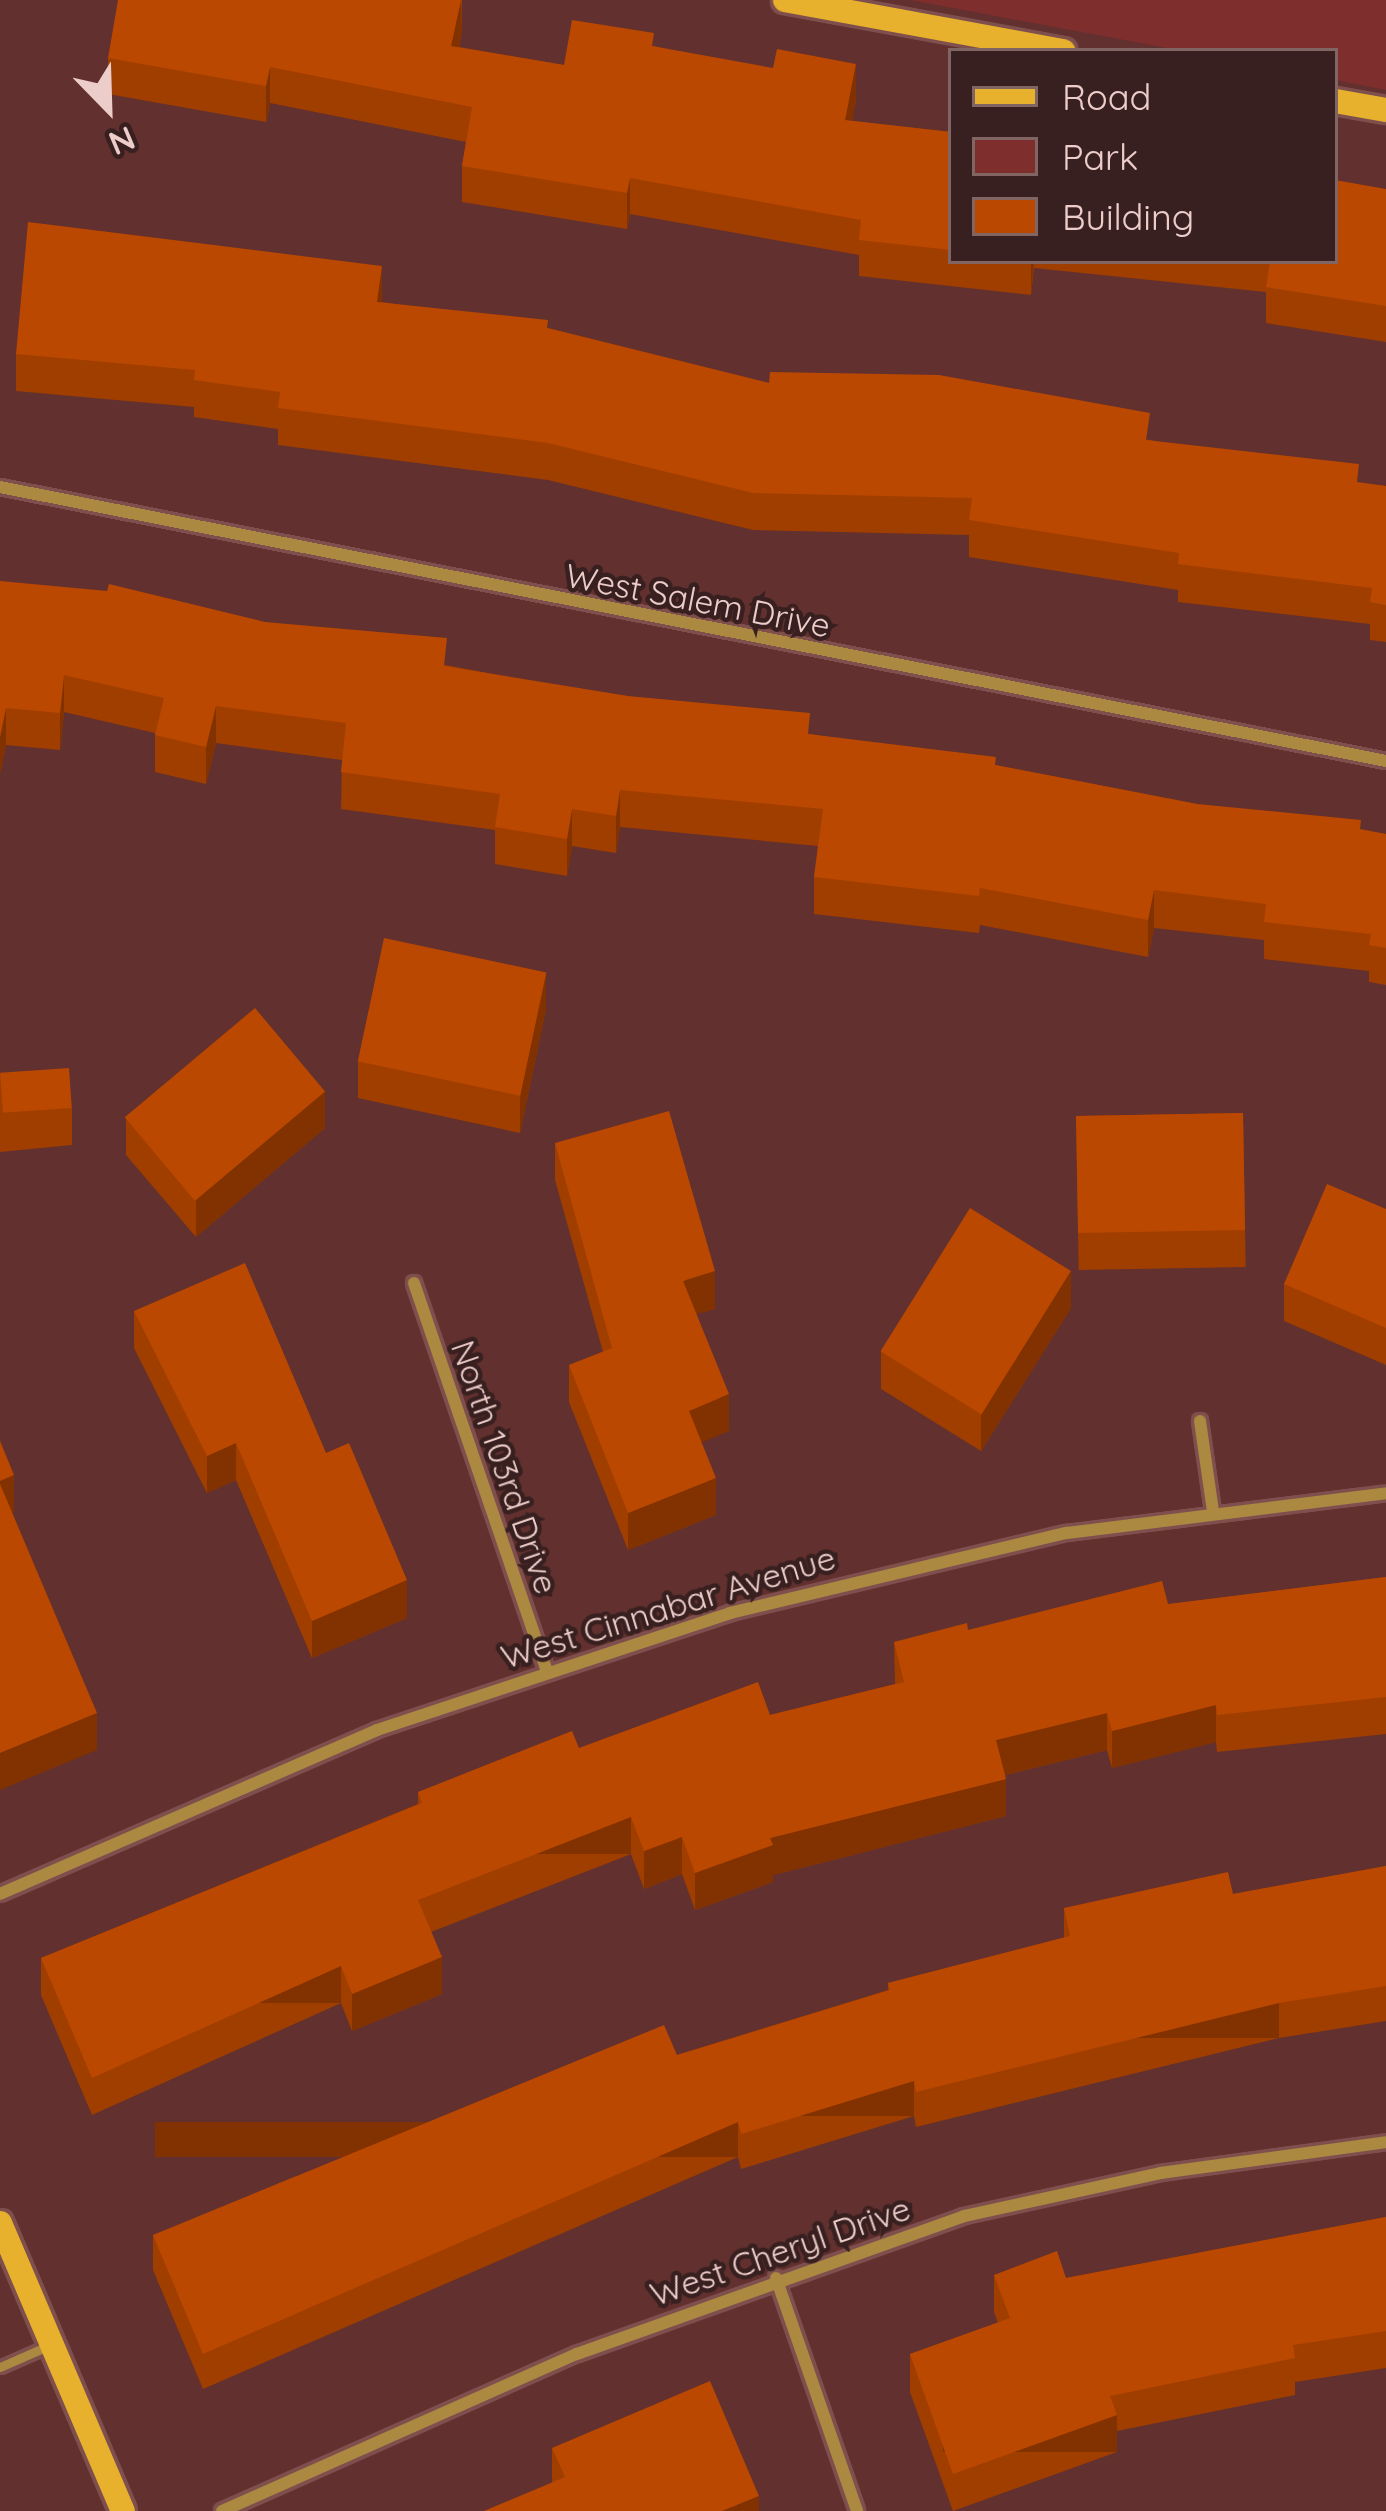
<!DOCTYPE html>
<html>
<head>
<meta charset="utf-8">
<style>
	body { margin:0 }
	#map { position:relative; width:1386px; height:2511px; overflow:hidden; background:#62302e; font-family:Quicksand,sans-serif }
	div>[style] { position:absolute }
	.green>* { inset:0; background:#7d2e2d }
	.roads { filter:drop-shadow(3px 0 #7e4f4d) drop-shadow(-3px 0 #7e4f4d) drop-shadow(0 3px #7e4f4d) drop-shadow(0 -3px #7e4f4d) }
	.lane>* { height:9px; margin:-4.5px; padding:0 4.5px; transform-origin:4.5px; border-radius:4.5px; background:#ac8941 }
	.street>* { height:12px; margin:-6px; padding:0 6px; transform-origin:6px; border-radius:6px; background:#ac8941 }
	.secondary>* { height:24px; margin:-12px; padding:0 12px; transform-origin:12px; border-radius:12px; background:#e8b12d }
	.wall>* { inset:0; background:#a03e00; transform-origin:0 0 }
	.shaded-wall>* { inset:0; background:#823200; transform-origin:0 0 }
	.building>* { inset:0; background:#ba4800; transform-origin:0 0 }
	span { translate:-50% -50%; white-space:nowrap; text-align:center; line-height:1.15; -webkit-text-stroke:9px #37201f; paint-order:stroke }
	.street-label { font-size:33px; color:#edcdca }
	.legend { position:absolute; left:948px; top:48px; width:390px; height:216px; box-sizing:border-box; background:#37201f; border:3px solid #806563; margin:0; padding:15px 21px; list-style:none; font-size:36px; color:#edcdca }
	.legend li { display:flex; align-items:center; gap:24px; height:60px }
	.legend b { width:60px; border:3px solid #806563 }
	.north { position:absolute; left:48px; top:48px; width:120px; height:120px; -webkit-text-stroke:9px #37201f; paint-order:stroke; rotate:157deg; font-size:33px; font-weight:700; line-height:48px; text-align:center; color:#edcdca }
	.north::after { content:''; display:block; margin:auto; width:42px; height:54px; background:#edcdca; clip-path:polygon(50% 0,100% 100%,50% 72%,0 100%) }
</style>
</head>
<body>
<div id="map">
	<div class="green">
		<i style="clip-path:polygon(910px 0,1386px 0,1386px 90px,1335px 80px,1335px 51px,1183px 51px)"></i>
	</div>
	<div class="roads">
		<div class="lane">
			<i style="left:0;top:2367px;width:55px;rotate:-23.7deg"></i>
		</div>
		<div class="street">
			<i style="left:0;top:487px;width:1413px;rotate:11.18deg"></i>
			<i style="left:414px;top:1283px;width:407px;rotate:71.1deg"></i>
			<i style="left:1200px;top:1421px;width:91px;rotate:81.8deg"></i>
			<i style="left:0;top:1894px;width:411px;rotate:-23.5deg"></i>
			<i style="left:377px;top:1730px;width:372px;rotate:-18.3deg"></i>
			<i style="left:730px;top:1613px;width:346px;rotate:-13.4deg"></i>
			<i style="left:1067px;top:1533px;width:321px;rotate:-7.1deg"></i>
			<i style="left:776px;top:2278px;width:247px;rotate:70.8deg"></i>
			<i style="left:222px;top:2511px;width:388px;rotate:-23.9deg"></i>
			<i style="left:577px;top:2354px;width:411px;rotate:-19.6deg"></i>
			<i style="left:964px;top:2216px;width:202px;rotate:-12.3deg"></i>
			<i style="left:1161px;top:2173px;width:227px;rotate:-7.8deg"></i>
		</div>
		<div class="secondary">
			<i style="left:785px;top:0;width:283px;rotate:10.4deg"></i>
			<i style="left:1335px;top:101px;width:52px;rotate:10deg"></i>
			<i style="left:0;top:2223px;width:313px;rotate:66.9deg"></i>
		</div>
	</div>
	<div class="wall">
		<i style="clip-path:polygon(462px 0,462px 31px,459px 47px,564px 65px,654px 46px,856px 100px,852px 121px,951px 132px,951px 261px,1335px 261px,1386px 189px,1386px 342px,1266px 323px,1266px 292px,1034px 268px,1031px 295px,859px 276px,859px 255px,630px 214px,627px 229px,462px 202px,462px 166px,466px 142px,270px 103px,266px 122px,108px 94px,108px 58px)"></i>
		<i style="clip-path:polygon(382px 302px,548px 328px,769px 383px,1150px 440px,1359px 483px,1386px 486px,1386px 642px,1370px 640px,1370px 624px,1178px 602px,1178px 590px,969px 557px,969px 535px,753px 530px,548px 480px,278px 445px,278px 429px,194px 417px,194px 407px,16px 391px,16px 354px)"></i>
		<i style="clip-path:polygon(0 581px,810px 734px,996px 765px,1197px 804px,1386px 834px,1386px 985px,1369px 982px,1369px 971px,1264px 959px,1264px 940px,1154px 928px,1148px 957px,980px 925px,979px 933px,814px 914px,814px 877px,818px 846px,620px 827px,616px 853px,572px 846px,567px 876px,495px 864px,495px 830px,341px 809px,342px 760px,216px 743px,206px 784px,155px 772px,155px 733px,64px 712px,60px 750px,6px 745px,0 774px)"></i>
		<i style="clip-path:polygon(546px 1009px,520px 1133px,358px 1098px,358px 1061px)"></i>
		<i style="clip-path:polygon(0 1073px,72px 1108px,72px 1145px,0 1152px)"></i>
		<i style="left:1243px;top:1113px;width:154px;height:167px;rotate:89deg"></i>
		<i style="clip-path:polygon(126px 1118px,325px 1128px,196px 1237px,126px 1155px)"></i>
		<i style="clip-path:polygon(555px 1143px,715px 1309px,696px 1314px,729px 1431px,701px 1442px,716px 1515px,628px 1550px,569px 1402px,569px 1365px,603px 1352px,555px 1180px)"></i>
		<i style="clip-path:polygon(1386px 1209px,1386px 1365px,1284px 1321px,1284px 1284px)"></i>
		<i style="clip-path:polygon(1071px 1308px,981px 1451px,881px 1389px,881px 1352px)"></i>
		<i style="clip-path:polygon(134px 1311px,326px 1453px,407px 1618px,312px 1658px,236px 1480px,207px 1493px,134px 1348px)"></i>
		<i style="clip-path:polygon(1386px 1577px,1386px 1734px,1217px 1752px,1216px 1742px,1112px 1768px,1107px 1750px,1005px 1775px,1006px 1816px,773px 1875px,773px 1882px,695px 1910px,682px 1874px,644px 1889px,631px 1854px,431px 1932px,442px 1994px,352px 2031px,341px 2003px,92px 2115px,41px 1995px,41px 1958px,418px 1804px,418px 1792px,579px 1748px,770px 1715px,895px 1684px,894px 1642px,968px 1630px)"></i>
		<i style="clip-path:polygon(1386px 1866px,1386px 2021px,1279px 2038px,916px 2127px,914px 2116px,741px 2169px,738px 2157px,203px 2389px,153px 2270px,153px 2235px,677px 2055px,888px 1990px,888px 1983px,1064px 1938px,1064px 1908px,1233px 1894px)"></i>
		<i style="clip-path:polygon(1386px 2217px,1386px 2368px,1295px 2382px,1295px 2395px,1117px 2431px,1117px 2452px,953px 2511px,910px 2392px,910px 2354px,998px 2323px,994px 2312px,994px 2275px,1066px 2278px)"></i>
		<i style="clip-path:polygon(552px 2448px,759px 2511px,552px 2482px)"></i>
	</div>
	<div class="shaded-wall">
		<i style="clip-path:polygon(461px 0,462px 31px,451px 82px,451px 46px)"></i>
		<i style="clip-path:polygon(856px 64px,856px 100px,845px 157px,845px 120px)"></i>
		<i style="clip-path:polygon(270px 67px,270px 103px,266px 122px,266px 86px)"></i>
		<i style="clip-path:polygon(630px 178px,630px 214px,627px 229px,627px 193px)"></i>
		<i style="clip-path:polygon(1031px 261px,1034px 261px,1031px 295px)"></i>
		<i style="clip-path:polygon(382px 266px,382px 303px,377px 302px)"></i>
		<i style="clip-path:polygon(64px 675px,64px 712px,60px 750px,60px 713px)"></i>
		<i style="clip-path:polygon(216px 706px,216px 743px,206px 784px,206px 747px)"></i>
		<i style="clip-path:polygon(6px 708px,6px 745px,0 774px,0 737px)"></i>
		<i style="clip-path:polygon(620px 790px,620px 827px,616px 853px,616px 816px)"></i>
		<i style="clip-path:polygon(572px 809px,572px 846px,567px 876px,567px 839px)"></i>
		<i style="clip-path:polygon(1154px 890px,1154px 928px,1148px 957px,1148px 920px)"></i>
		<i style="clip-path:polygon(546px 972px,546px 1009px,520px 1133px,520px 1096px)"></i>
		<i style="clip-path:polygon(325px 1091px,325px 1128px,196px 1237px,196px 1200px)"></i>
		<i style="clip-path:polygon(715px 1271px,715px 1309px,683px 1318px,683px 1281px)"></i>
		<i style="clip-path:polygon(1071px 1271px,1071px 1308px,981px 1451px,981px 1413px)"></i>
		<i style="clip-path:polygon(729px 1394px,729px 1431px,689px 1448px,689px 1411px)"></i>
		<i style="clip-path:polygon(236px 1443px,236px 1480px,207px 1493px,207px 1456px)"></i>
		<i style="clip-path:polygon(14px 1475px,14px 1512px,0 1518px,0 1481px)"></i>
		<i style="clip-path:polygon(716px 1478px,716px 1515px,628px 1550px,628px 1513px)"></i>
		<i style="clip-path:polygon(407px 1580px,407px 1618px,312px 1658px,312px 1621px)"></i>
		<i style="clip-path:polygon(1216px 1705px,1216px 1742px,1112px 1768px,1112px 1731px)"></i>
		<i style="clip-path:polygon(97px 1713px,97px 1750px,0 1790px,0 1753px)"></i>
		<i style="clip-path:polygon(1107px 1713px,1107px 1750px,996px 1777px,996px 1740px)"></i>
		<i style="clip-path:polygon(1006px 1779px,1006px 1816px,773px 1875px,773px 1882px,695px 1910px,695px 1873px,770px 1838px)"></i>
		<i style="left:631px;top:1817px;width:37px;height:229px;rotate:90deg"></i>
		<i style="clip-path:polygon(682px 1837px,682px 1874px,644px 1889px,644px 1851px)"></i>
		<i style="clip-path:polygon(442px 1957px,442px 1994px,352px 2031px,352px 1994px)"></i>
		<i style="left:341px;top:1966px;width:37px;height:273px;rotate:90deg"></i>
		<i style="left:1279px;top:2003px;width:35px;height:374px;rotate:90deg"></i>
		<i style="left:914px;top:2081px;width:35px;height:181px;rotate:90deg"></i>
		<i style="left:738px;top:2122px;width:35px;height:583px;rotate:90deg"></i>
		<i style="left:1117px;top:2415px;width:37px;height:174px;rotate:90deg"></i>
		<i style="clip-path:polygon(759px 2496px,759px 2511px,722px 2511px)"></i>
	</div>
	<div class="building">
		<i style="clip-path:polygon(118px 0,461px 0,451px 46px,564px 65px,572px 20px,654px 33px,652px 46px,773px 68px,777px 49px,856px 64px,845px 120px,951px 132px,951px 250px,859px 240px,861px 220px,630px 178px,627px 193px,462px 166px,472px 107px,270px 67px,266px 86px,108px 58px)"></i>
		<i style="clip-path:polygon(1335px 180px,1386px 189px,1386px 306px,1266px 287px,1270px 261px,1335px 261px)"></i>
		<i style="clip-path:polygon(28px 222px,382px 266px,377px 302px,548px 320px,547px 328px,769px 383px,770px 372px,939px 375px,1150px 413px,1146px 440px,1359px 464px,1357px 482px,1386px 486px,1386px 605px,1370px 602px,1372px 588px,1178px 564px,1179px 553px,969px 520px,972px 498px,753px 493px,548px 443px,278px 408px,280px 392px,194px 380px,195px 370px,16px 354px)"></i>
		<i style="clip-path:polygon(0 581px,107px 591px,109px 584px,265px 622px,447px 638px,444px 666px,628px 696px,810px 713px,808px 734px,996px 757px,995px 765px,1197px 804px,1361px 820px,1360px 829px,1386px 834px,1386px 948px,1369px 945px,1371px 934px,1264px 922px,1266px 904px,1154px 890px,1148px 920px,980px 888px,979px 896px,814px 877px,823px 809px,620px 790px,616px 816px,572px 809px,567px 839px,495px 827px,500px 794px,341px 772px,346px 723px,216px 706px,206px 747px,155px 735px,164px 698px,64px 675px,60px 713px,6px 708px,0 737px)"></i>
		<i style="left:384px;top:938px;width:166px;height:126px;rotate:12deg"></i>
		<i style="left:255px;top:1008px;width:109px;height:170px;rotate:50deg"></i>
		<i style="left:69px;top:1068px;width:40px;height:69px;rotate:86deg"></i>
		<i style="clip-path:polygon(669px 1111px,715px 1271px,683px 1281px,729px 1394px,689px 1411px,716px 1478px,628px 1513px,569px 1365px,612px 1348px,555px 1143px)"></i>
		<i style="left:1243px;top:1113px;width:117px;height:167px;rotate:89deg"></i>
		<i style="clip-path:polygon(1327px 1184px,1386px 1209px,1386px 1328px,1284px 1284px)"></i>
		<i style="left:970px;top:1208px;width:119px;height:169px;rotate:32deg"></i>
		<i style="clip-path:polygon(245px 1263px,326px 1453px,349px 1443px,407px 1580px,312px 1621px,236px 1443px,207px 1456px,134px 1311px)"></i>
		<i style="clip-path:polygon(0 1441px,14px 1475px,0 1481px)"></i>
		<i style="clip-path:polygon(0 1484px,97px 1713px,0 1753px)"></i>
		<i style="clip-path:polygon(1386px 1577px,1386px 1697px,1217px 1715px,1216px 1705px,1112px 1731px,1107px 1713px,996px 1740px,1006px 1779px,770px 1838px,773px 1845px,695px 1873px,682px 1837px,644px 1851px,631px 1817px,418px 1900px,442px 1957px,352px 1994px,341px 1966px,92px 2078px,41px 1958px,422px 1803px,418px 1792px,572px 1731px,579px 1748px,758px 1682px,770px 1715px,904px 1682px,894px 1642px,967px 1623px,968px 1630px,1162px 1581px,1168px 1604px)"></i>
		<i style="clip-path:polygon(1386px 1866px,1386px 1986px,1279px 2003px,916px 2092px,914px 2081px,741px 2134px,738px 2122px,203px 2354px,153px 2235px,664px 2025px,677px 2055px,890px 1990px,888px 1983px,1070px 1936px,1064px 1908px,1228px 1872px,1233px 1894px)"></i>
		<i style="clip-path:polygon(1386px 2217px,1386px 2331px,1293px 2345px,1295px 2358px,1110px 2396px,1117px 2415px,953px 2474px,910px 2354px,1010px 2318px,994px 2275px,1057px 2251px,1066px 2278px)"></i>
		<i style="clip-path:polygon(710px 2381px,759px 2496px,722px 2511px,484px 2511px,565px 2477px,552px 2448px)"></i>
	</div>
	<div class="street-label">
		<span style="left:698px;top:600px;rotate:11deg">West Salem Drive</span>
		<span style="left:505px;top:1467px;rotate:71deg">North 103rd Drive</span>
		<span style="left:668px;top:1607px;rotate:-17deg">West Cinnabar Avenue</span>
		<span style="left:780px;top:2251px;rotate:-19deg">West Cheryl Drive</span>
	</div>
	<ul class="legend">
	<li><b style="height:15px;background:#e8b12d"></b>Road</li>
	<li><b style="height:33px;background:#7d2e2d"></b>Park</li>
	<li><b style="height:33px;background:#ba4800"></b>Building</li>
	</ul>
	<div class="north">N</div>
</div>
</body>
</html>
